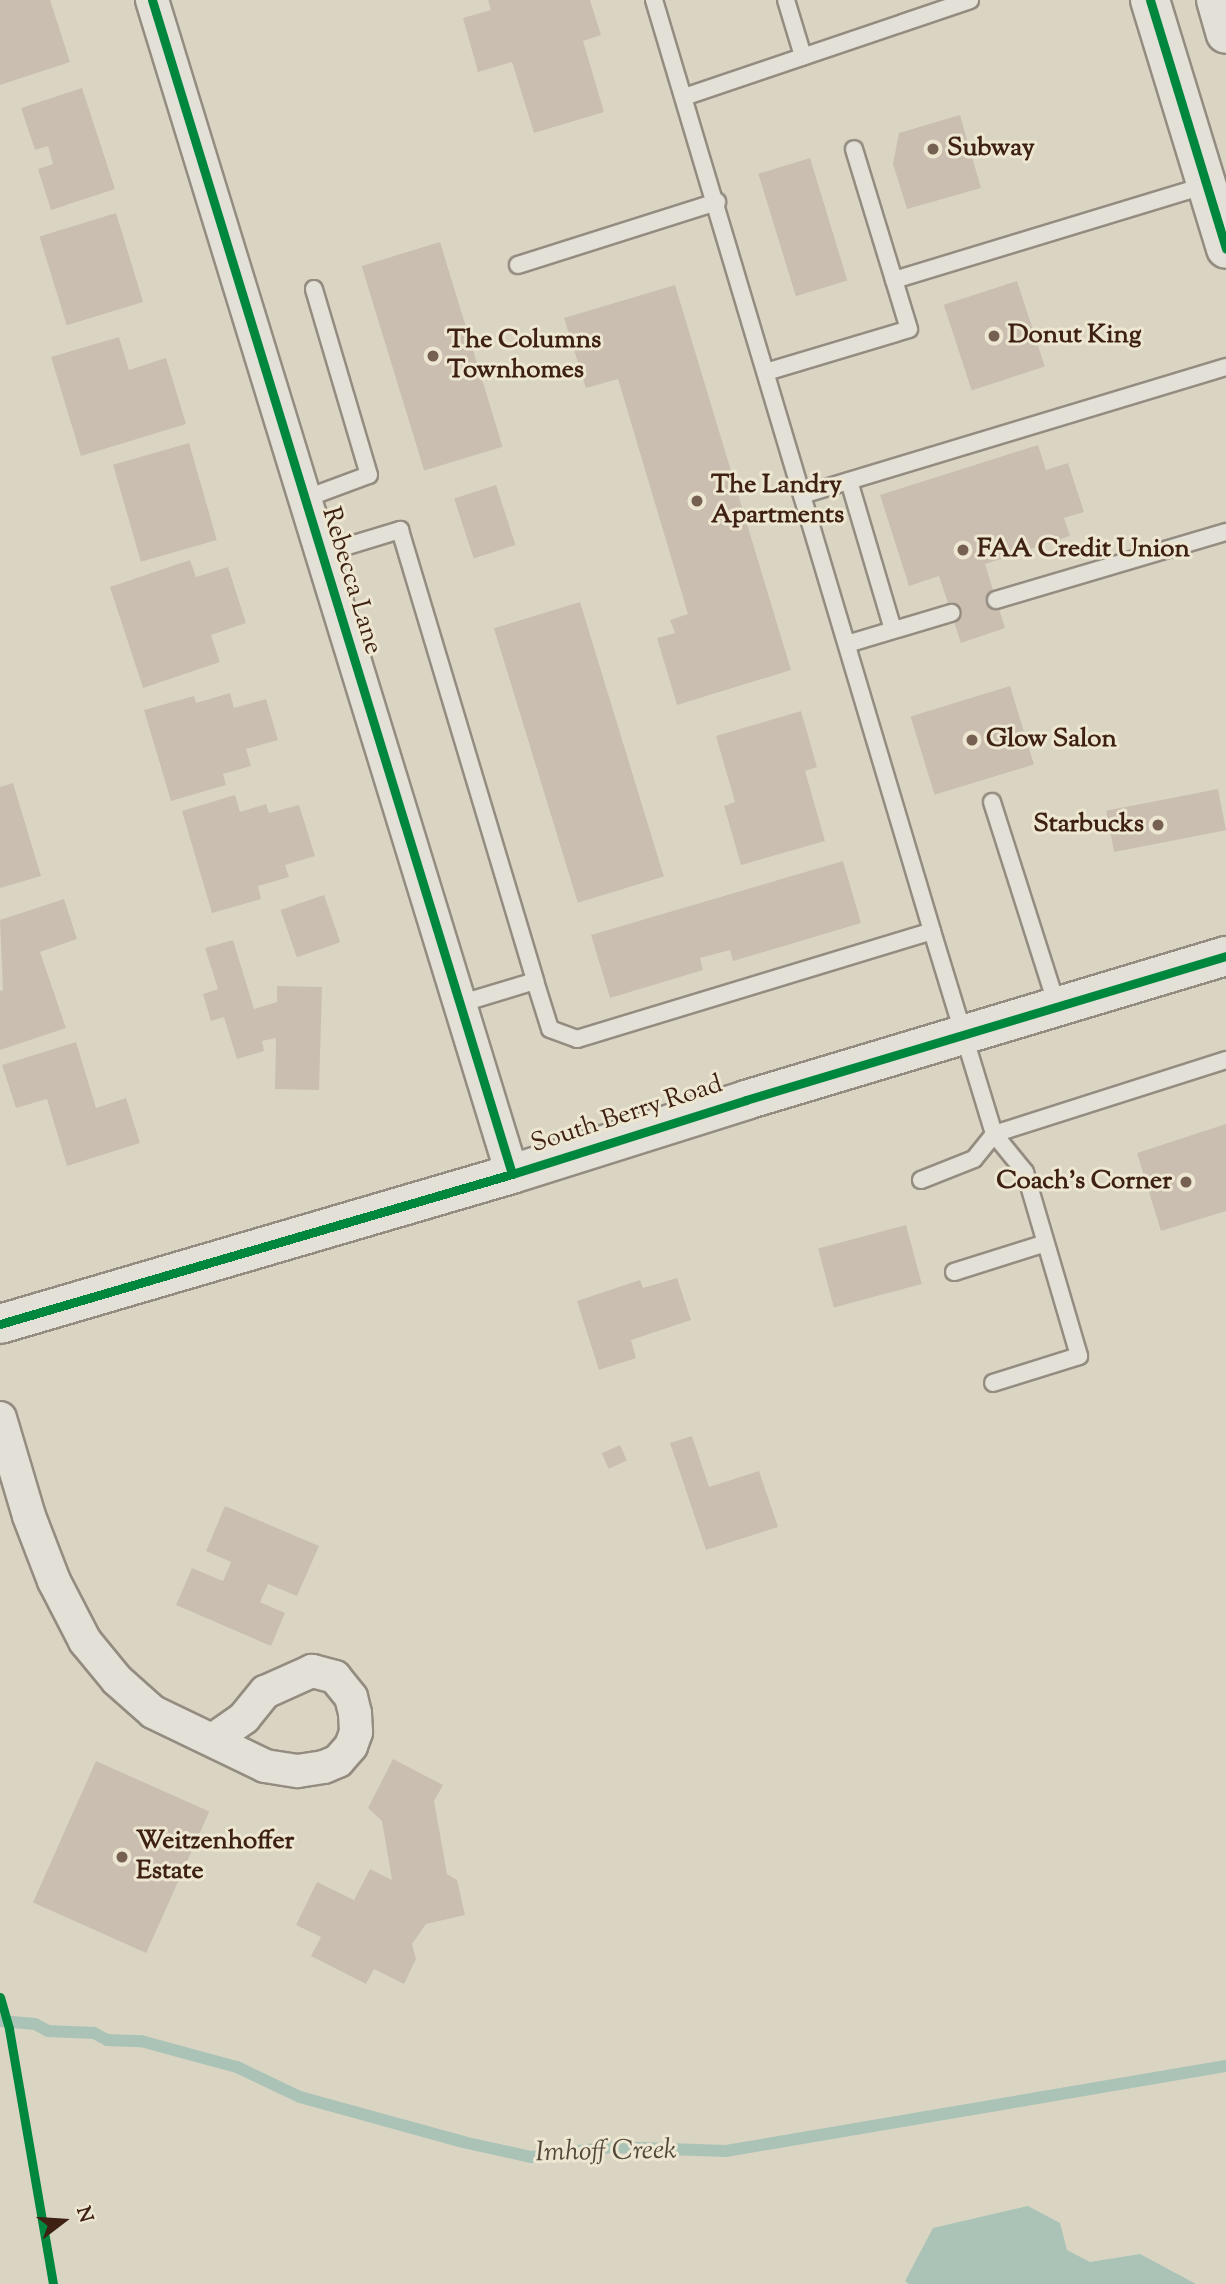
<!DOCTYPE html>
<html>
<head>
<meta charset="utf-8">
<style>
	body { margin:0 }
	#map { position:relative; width:1226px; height:2284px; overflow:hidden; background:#dad5c3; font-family:"Sorts Mill Goudy",serif }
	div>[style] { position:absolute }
	.water>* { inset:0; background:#aac3b6 }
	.stream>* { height:12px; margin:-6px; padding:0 6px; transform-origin:6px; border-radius:6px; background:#aac3b6 }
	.building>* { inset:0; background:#cabeb1; transform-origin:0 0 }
	.roads { filter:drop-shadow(2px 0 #948c80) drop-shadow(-2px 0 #948c80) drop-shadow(0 2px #948c80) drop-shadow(0 -2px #948c80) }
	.lane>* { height:16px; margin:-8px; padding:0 8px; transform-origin:8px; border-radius:8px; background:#e2e0d7 }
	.street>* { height:32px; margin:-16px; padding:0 16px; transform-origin:16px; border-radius:16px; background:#e2e0d7 }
	.secondary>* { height:38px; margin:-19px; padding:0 19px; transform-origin:19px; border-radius:19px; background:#e2e0d7 }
	.cycleway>* { height:9px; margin:-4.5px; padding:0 4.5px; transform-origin:4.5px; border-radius:4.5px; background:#00873e }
	.dots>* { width:19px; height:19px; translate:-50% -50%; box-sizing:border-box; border:4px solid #ede7d2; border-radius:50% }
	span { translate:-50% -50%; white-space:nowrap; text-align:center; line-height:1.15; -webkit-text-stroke:6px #ede7d2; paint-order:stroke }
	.poi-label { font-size:26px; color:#3e2113; font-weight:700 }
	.left { translate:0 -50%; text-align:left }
	.right { translate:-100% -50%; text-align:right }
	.street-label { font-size:26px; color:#3e2113 }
	.water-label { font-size:28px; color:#54483a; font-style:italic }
	.north { position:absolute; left:28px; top:2186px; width:70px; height:70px; -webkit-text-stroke:5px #ede7d2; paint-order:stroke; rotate:73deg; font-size:19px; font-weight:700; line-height:28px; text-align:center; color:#3e2113 }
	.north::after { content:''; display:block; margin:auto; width:24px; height:32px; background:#3e2113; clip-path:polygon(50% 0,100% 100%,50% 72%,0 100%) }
</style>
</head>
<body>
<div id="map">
	<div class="water">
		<i style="clip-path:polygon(1028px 2206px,1060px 2223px,1067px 2250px,1090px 2262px,1140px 2254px,1196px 2284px,909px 2284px,905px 2281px,933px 2228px)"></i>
	</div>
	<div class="stream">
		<i style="left:0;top:2021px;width:35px;rotate:5deg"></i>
		<i style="left:35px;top:2024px;width:15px;rotate:28deg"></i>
		<i style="left:48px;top:2031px;width:46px;rotate:2.5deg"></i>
		<i style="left:94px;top:2033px;width:15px;rotate:28deg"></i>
		<i style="left:107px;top:2040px;width:34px;rotate:2deg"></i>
		<i style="left:141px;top:2041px;width:99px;rotate:15.2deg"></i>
		<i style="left:237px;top:2067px;width:70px;rotate:25.5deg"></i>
		<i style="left:300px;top:2097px;width:169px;rotate:15.4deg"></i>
		<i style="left:463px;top:2142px;width:70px;rotate:12.4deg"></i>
		<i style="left:531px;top:2157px;width:81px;rotate:-7.1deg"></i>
		<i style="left:611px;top:2147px;width:115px;rotate:2deg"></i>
		<i style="left:726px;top:2151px;width:507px;rotate:-9.65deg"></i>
	</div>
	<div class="building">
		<i style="clip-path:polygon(0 0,50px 0,70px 62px,0 85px)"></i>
		<i style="clip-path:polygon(488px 0,590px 0,601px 35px,583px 41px,604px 112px,534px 133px,512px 62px,478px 72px,463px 18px,491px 10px)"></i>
		<i style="clip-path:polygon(82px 88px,115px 189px,51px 210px,38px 169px,53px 164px,48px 146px,35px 150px,21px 108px)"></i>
		<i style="clip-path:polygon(960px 115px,981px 188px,907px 209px,893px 164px,899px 133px)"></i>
		<i style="left:810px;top:158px;width:128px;height:54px;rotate:73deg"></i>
		<i style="left:116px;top:213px;width:93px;height:80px;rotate:73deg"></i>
		<i style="left:440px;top:242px;width:214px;height:82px;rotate:73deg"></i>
		<i style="left:1017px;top:281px;width:90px;height:77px;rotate:72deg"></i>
		<i style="clip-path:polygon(675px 285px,791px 670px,677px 705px,657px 638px,675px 633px,670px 620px,688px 614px,618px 379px,586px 388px,564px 318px)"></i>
		<i style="clip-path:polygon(119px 337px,129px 370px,166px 358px,186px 424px,81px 456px,51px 357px)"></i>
		<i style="left:189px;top:443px;width:101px;height:79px;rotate:74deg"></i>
		<i style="clip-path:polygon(1038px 445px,1046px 470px,1068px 463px,1084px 512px,1064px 518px,1070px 536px,985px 564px,1005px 628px,961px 643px,939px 576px,909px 586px,880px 495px)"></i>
		<i style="left:496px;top:485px;width:63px;height:44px;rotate:72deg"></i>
		<i style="clip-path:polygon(190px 560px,196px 577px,228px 567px,246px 623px,211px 635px,220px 662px,143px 688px,110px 587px)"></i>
		<i style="left:580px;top:602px;width:287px;height:90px;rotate:73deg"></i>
		<i style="left:1010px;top:686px;width:82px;height:104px;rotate:73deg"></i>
		<i style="clip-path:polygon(230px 693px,234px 708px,266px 699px,278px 740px,246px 749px,251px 766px,223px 774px,226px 785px,171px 801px,144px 710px,194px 696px,196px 703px)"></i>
		<i style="clip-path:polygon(801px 711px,817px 767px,805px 771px,825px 841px,741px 865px,724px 806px,735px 802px,716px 736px)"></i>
		<i style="clip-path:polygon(13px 783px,41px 876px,0 888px,0 787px)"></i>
		<i style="left:1218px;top:789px;width:42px;height:114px;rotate:79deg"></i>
		<i style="clip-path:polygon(235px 795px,240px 812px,266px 804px,269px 813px,299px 805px,315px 856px,285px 865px,289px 877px,258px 886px,261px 899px,212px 913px,182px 811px)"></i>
		<i style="clip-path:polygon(843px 861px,861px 923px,733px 961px,730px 950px,700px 958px,703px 970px,610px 998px,591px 935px)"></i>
		<i style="left:324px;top:895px;width:50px;height:46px;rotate:71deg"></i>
		<i style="clip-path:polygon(64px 899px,77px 939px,40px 952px,66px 1028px,0 1050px,0 991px,3px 990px,0 920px)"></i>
		<i style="clip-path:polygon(233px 940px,254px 1009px,277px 1002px,277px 986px,322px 987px,319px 1090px,275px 1089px,276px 1038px,262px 1041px,264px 1051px,237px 1059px,224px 1017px,211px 1021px,203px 994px,218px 989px,205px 948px)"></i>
		<i style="clip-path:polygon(76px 1042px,96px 1108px,126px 1098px,140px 1143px,67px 1166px,47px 1099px,16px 1108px,2px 1065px)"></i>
		<i style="clip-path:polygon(1226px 1124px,1226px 1211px,1161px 1231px,1137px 1153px)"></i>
		<i style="left:906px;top:1225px;width:61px;height:91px;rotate:75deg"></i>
		<i style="clip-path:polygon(677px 1278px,691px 1320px,631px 1340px,636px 1358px,599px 1370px,577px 1301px,640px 1280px,643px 1288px)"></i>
		<i style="clip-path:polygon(692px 1436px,709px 1487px,759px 1471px,778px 1527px,706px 1550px,670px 1443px)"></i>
		<i style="left:620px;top:1445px;width:17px;height:20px;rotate:66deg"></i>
		<i style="clip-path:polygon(225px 1506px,319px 1546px,297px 1596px,268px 1584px,260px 1602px,285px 1613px,271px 1646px,176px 1605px,192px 1568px,223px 1581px,231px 1562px,206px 1551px)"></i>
		<i style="clip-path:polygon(393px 1759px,443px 1785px,434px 1801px,447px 1874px,457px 1880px,465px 1915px,426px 1924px,412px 1944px,416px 1959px,404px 1984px,374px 1969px,366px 1984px,311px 1956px,321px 1937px,296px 1925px,317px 1882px,354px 1900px,370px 1869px,392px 1880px,382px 1821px,368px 1808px)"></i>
		<i style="left:96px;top:1761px;width:124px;height:155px;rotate:24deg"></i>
	</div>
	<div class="roads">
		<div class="lane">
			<i style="left:654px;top:0;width:972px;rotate:73.37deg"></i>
			<i style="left:786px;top:0;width:59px;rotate:73.1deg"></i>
			<i style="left:684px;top:97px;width:302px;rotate:-18.7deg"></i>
			<i style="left:518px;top:265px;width:209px;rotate:-17.6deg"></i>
			<i style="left:894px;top:280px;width:326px;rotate:-16.9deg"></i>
			<i style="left:766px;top:372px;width:149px;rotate:-16.7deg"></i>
			<i style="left:909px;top:329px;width:188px;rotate:-107deg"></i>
			<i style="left:849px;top:481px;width:155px;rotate:73.5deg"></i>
			<i style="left:802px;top:495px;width:443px;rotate:-16.8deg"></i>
			<i style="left:304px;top:499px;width:69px;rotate:-20.3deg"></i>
			<i style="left:369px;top:475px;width:194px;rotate:-106.5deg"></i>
			<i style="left:321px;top:554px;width:83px;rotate:-16.9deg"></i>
			<i style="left:400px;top:530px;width:471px;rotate:73.3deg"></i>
			<i style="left:996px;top:600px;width:240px;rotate:-16.5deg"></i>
			<i style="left:847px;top:644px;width:109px;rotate:-16.6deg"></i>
			<i style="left:992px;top:802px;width:214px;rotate:72.3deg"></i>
			<i style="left:459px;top:1004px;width:79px;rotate:-16.8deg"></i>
			<i style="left:535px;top:981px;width:50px;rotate:72.6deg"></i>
			<i style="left:550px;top:1029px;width:29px;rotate:20deg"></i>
			<i style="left:577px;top:1039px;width:371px;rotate:-16.9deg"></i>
			<i style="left:932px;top:931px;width:212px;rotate:73deg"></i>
			<i style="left:994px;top:1134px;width:244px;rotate:-17.7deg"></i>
			<i style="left:921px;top:1180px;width:57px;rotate:-21.6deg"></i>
			<i style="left:974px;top:1159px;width:32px;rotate:-51deg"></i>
			<i style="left:994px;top:1134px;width:49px;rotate:50.8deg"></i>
			<i style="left:1025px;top:1172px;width:192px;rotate:73.6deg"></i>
			<i style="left:1079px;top:1356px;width:90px;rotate:162.6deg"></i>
			<i style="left:954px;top:1272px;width:96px;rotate:-17.5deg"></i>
		</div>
		<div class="street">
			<i style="left:152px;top:0;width:1228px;rotate:72.95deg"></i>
			<i style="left:0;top:1418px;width:102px;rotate:73.5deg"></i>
			<i style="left:29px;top:1516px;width:70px;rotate:69deg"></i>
			<i style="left:54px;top:1581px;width:68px;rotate:62.7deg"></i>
			<i style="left:85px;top:1641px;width:50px;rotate:50.6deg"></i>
			<i style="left:117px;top:1680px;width:48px;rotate:41.6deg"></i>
			<i style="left:153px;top:1712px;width:124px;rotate:25.7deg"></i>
			<i style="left:265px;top:1766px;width:33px;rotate:9deg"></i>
			<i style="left:298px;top:1771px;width:26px;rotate:-9deg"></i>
			<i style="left:324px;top:1767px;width:15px;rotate:-23deg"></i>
			<i style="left:338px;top:1761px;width:20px;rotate:-49deg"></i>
			<i style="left:351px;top:1746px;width:15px;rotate:-70deg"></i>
			<i style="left:356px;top:1732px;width:19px;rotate:-93deg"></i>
			<i style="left:355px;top:1713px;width:16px;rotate:-104deg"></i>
			<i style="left:351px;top:1697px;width:26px;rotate:-129deg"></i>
			<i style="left:335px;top:1677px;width:24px;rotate:-165deg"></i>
			<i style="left:312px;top:1671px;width:51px;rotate:155.9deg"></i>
			<i style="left:265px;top:1692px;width:33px;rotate:129deg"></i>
			<i style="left:244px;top:1718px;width:38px;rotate:145deg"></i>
		</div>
		<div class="secondary">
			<i style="left:1150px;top:0;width:260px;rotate:73deg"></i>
			<i style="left:1216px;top:0;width:35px;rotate:74deg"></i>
			<i style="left:0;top:1324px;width:534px;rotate:-16.33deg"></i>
			<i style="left:512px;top:1174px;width:245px;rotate:-17.5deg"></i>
			<i style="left:746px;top:1100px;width:501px;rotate:-16.7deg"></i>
		</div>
	</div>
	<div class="cycleway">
		<i style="left:152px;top:0;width:1228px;rotate:72.95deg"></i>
		<i style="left:1150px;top:0;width:260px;rotate:73deg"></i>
		<i style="left:0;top:1324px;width:534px;rotate:-16.33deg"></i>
		<i style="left:512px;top:1174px;width:245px;rotate:-17.5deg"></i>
		<i style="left:746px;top:1100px;width:501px;rotate:-16.7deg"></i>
		<i style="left:0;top:1997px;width:33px;rotate:74deg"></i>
		<i style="left:9px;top:2029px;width:259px;rotate:80.2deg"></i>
	</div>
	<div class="dots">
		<i style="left:933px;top:149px;background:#756051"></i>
		<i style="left:994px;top:336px;background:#756051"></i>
		<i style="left:433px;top:356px;background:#756051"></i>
		<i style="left:697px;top:501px;background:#756051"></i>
		<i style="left:963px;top:550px;background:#756051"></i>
		<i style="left:972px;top:740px;background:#756051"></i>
		<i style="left:1158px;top:825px;background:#756051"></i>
		<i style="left:1186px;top:1182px;background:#756051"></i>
		<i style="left:122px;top:1857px;background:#756051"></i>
	</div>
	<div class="poi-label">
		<span class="left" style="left:947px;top:149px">Subway</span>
		<span class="left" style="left:1008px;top:336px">Donut King</span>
		<span class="left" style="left:447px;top:356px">The Columns<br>Townhomes</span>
		<span class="left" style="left:711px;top:501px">The Landry<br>Apartments</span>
		<span class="left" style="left:977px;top:550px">FAA Credit Union</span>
		<span class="left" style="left:986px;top:740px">Glow Salon</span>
		<span class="right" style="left:1144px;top:825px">Starbucks</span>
		<span class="right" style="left:1172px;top:1182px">Coach's Corner</span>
		<span class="left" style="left:136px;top:1857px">Weitzenhoffer<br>Estate</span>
	</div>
	<div class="street-label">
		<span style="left:351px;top:581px;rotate:73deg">Rebecca Lane</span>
		<span style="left:627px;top:1115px;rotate:-18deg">South Berry Road</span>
	</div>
	<div class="water-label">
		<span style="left:606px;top:2152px;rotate:-1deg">Imhoff Creek</span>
	</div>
	<div class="north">N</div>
</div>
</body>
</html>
